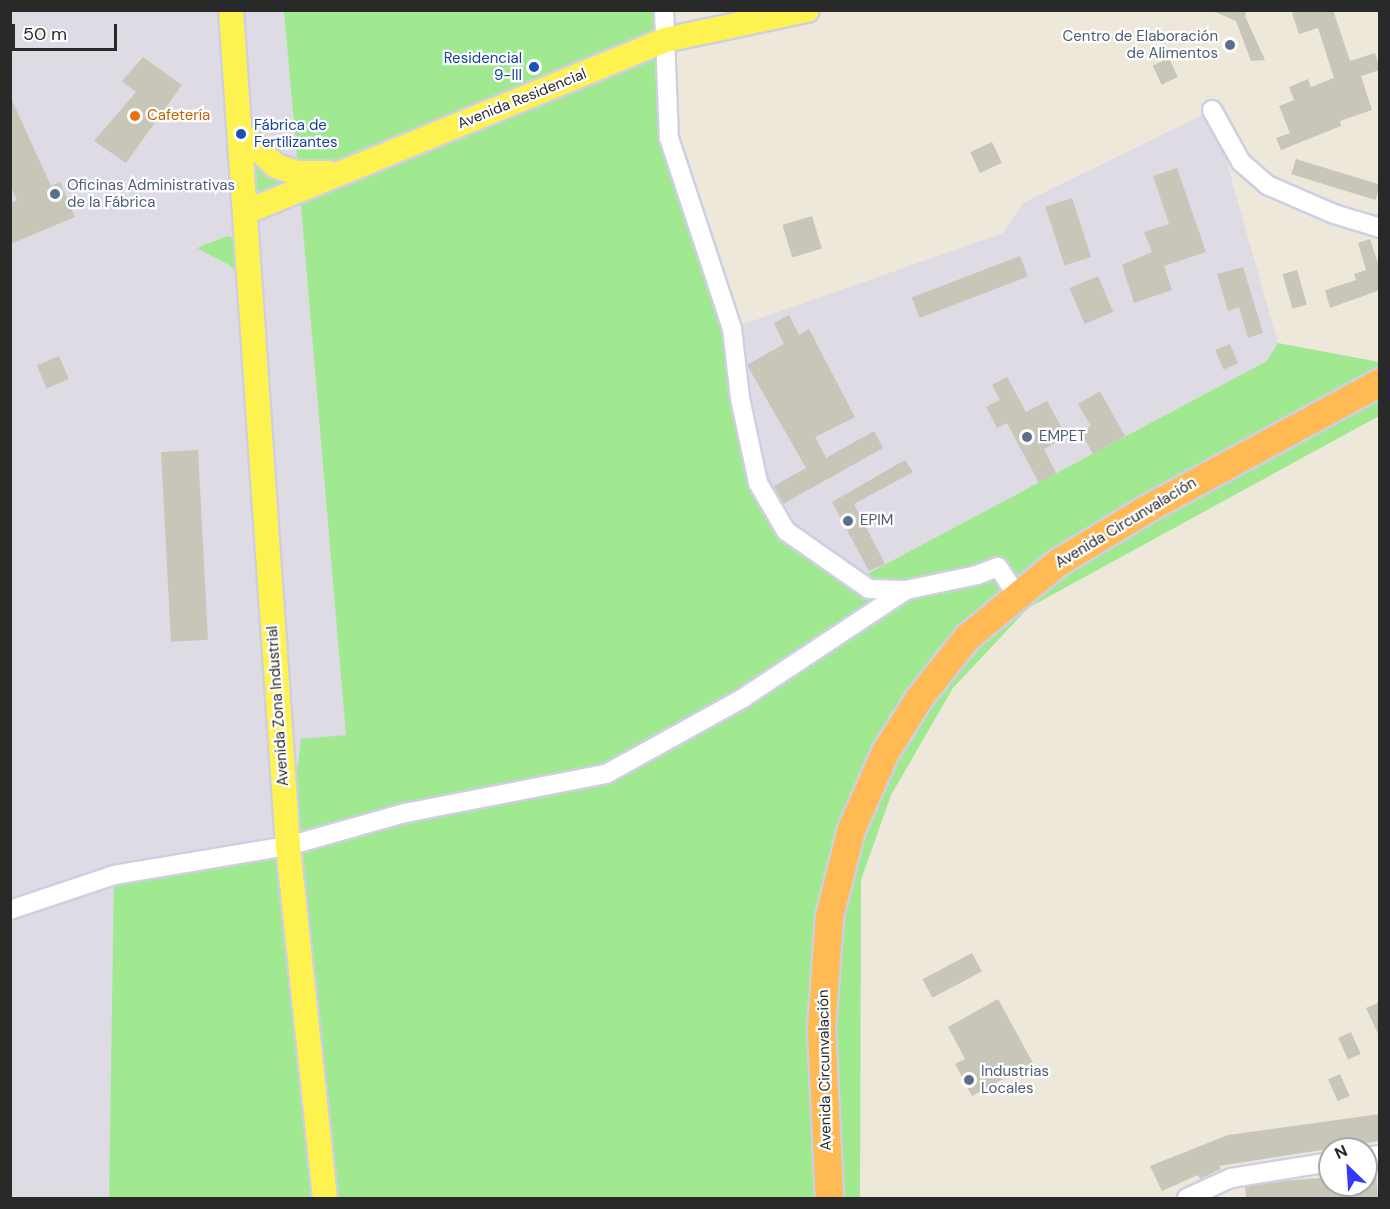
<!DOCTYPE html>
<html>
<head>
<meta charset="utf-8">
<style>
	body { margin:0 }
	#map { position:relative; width:1390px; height:1209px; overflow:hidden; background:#ede8da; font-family:"DM Sans",sans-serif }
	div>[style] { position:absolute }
	.industrial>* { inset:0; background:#dfdbe5 }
	.green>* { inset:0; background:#a0e991 }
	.building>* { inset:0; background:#c8c5b9; transform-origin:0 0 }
	.roads { filter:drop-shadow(2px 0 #cfcfe4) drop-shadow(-2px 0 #cfcfe4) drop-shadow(0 2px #cfcfe4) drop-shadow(0 -2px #cfcfe4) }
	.minor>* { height:18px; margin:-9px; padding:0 9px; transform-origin:9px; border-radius:9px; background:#fff }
	.major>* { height:24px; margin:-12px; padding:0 12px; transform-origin:12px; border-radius:12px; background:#fdf24f }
	.highway>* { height:27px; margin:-13.5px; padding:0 13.5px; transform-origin:13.5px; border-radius:13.5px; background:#ffba53 }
	.dots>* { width:16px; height:16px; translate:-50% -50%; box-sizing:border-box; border:3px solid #fff; border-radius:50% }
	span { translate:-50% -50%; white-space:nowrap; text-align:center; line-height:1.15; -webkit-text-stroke:4.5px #fff; paint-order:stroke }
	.service-label { font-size:15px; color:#4e5e75 }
	.right { translate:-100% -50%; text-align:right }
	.left { translate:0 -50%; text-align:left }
	.transit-label { font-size:15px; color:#164399 }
	.street-label { font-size:15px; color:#292929 }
	.food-label { font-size:15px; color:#c56008 }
	.frame { position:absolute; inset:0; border:12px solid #292929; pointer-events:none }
	.north { position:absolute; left:1318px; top:1137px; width:60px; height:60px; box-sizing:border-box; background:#fff; border:2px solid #a9a9a9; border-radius:50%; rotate:335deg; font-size:16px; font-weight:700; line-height:24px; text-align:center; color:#292929 }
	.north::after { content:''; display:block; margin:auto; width:21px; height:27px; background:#3538ff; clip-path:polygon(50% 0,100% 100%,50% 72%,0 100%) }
	.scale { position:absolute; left:12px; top:24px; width:105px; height:27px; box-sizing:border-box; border:3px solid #292929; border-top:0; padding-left:8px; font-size:18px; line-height:21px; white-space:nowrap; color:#292929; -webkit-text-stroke:4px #fff; paint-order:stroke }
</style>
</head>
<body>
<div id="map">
	<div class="industrial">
		<i style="clip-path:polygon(10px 11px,664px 11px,669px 138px,733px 328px,1003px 233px,1023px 203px,1212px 110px,1278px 343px,1279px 364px,606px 774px,115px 875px,109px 1198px,11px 1198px)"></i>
	</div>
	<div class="green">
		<i style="clip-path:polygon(284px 11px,663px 11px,669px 138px,732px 328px,750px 443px,786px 531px,856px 580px,1267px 361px,1278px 343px,1379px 362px,1379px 416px,1028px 608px,953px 688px,891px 795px,861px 880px,860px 1198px,109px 1198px,114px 875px,288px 846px,301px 739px,346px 735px,299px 182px,261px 194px,256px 188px,253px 156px,299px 180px)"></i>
		<i style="clip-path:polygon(227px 236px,238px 240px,244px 278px,229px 265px,197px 248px)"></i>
	</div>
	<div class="building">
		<i style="clip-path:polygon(1211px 10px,1247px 10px,1245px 16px,1265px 60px,1251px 61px,1236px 21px)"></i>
		<i style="clip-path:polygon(1299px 10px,1333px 10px,1350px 61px,1375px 53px,1380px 70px,1361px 76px,1372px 110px,1340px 121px,1341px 126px,1281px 150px,1276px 138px,1290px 133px,1279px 106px,1294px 100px,1289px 87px,1308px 79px,1311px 87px,1334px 78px,1318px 28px,1299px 34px,1292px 13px)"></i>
		<i style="clip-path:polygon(143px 57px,182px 85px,126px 163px,94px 141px,136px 92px,122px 81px)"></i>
		<i style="left:1169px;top:58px;width:21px;height:18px;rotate:65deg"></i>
		<i style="clip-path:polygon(10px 96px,51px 186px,60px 182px,75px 217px,10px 244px,10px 203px,17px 200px,10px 185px)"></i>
		<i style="left:992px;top:142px;width:23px;height:24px;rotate:65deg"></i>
		<i style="left:1296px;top:159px;width:88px;height:16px;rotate:17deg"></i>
		<i style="clip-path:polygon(1177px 168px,1206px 252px,1164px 266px,1172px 290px,1134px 303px,1122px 265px,1152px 252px,1144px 232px,1169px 224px,1153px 176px)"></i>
		<i style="left:1072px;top:198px;width:62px;height:28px;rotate:72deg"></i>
		<i style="left:812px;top:216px;width:34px;height:31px;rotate:73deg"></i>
		<i style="clip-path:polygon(1370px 239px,1380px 269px,1380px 290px,1330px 308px,1325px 290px,1356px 280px,1354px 274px,1366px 270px,1358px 243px)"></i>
		<i style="left:1020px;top:256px;width:22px;height:116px;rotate:69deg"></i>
		<i style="clip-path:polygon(1243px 267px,1263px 333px,1248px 338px,1239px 307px,1228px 311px,1217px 274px)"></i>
		<i style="left:1297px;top:270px;width:36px;height:15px;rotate:74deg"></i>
		<i style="left:1098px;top:276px;width:39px;height:31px;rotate:67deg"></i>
		<i style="clip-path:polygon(789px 315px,799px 335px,809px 329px,855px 417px,815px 437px,826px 458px,874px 431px,883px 448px,783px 504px,774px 486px,806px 468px,747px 365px,784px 344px,774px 323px)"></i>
		<i style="left:1230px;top:344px;width:21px;height:16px;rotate:67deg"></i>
		<i style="left:59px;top:356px;width:25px;height:24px;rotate:67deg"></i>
		<i style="clip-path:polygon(1007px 377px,1026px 412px,1047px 401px,1067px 437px,1044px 449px,1056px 473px,1039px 483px,1007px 423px,997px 428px,986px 407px,1000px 400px,992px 385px)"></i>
		<i style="clip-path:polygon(1100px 391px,1125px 436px,1093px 454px,1081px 432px,1091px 426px,1078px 404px)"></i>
		<i style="left:198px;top:450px;width:190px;height:37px;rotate:87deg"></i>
		<i style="clip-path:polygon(905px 460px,913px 472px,854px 504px,885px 564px,869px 571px,832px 502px)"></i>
		<i style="left:972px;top:953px;width:21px;height:56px;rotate:62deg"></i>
		<i style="clip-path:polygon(998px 999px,1033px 1063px,972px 1096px,955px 1064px,965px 1059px,948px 1027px)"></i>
		<i style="clip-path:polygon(1380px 1002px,1380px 1038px,1366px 1008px)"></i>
		<i style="left:1351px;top:1032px;width:24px;height:14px;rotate:66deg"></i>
		<i style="left:1340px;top:1074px;width:24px;height:13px;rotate:66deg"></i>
		<i style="clip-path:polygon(1380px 1114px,1380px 1141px,1219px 1166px,1221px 1169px,1200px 1179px,1198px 1175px,1162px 1191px,1150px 1166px,1228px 1135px)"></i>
		<i style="clip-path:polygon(1376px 1170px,1378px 1198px,1246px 1198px,1245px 1187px,1284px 1181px,1330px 1177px,1330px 1185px,1366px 1185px,1366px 1171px)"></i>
	</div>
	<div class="roads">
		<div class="minor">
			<i style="left:664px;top:10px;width:128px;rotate:87.8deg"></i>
			<i style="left:669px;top:138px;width:200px;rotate:71.7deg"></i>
			<i style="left:732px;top:328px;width:70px;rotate:83.5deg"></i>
			<i style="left:740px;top:398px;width:87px;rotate:78deg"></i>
			<i style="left:758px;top:483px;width:56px;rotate:59.7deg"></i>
			<i style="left:786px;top:531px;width:101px;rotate:34.9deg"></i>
			<i style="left:869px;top:589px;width:37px;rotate:2deg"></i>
			<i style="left:906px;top:590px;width:73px;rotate:-11.9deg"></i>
			<i style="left:977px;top:575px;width:22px;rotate:-21deg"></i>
			<i style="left:998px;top:567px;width:32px;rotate:56deg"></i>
			<i style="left:1212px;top:110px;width:60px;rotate:60.9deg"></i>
			<i style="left:1241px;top:162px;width:35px;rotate:41deg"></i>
			<i style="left:1267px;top:185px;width:73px;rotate:23.4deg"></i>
			<i style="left:1334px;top:214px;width:48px;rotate:16.9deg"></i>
			<i style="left:10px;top:910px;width:110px;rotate:-18.6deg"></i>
			<i style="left:114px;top:875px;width:176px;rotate:-9.5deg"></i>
			<i style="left:288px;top:846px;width:122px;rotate:-15.8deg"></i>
			<i style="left:405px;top:813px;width:205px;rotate:-11deg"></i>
			<i style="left:606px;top:774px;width:157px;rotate:-29deg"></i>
			<i style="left:743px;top:698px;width:196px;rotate:-33.5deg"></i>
			<i style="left:1366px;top:1157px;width:14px;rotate:-8deg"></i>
			<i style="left:1187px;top:1198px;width:48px;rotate:-24.4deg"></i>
			<i style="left:1231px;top:1178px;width:100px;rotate:-9.2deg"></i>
		</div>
		<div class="major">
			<i style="left:231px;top:10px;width:838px;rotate:86.1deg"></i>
			<i style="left:288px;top:846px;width:354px;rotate:84deg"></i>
			<i style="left:241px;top:134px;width:47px;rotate:42.4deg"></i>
			<i style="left:276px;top:166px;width:23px;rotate:18deg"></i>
			<i style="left:298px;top:173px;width:30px"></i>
			<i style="left:246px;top:212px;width:453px;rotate:-22.3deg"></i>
			<i style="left:665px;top:40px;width:145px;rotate:-11.9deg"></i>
		</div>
		<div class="highway">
			<i style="left:829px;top:1198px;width:170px;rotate:-92.7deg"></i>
			<i style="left:821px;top:1028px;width:112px;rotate:-85.9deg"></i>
			<i style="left:829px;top:916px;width:90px;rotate:-75.8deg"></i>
			<i style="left:851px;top:829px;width:84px;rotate:-66.2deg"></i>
			<i style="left:885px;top:752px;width:62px;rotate:-58.1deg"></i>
			<i style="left:918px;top:699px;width:79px;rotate:-51.7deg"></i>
			<i style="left:967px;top:637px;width:118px;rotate:-39.5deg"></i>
			<i style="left:1058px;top:562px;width:103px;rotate:-31.1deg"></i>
			<i style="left:1146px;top:509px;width:266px;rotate:-28.5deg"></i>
		</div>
	</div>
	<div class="dots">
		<i style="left:1230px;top:45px;background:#5c6f8a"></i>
		<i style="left:534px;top:67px;background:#1a4fb4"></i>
		<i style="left:135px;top:116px;background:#e8710a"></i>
		<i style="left:241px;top:134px;background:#1a4fb4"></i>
		<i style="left:55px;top:194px;background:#5c6f8a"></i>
		<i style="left:1027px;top:437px;background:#5c6f8a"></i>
		<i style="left:848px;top:521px;background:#5c6f8a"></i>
		<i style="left:969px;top:1080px;background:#5c6f8a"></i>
	</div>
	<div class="service-label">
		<span class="right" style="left:1218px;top:45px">Centro de Elaboración<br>de Alimentos</span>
		<span class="left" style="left:67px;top:194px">Oficinas Administrativas<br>de la Fábrica</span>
		<span class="left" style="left:1039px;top:437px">EMPET</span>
		<span class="left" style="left:860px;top:521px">EPIM</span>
		<span class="left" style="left:981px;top:1080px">Industrias<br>Locales</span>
	</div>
	<div class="transit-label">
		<span class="right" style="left:522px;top:67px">Residencial<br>9-III</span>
		<span class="left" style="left:254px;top:134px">Fábrica de<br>Fertilizantes</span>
	</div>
	<div class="street-label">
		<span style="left:522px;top:99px;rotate:-22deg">Avenida Residencial</span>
		<span style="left:1126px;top:523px;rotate:-31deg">Avenida Circunvalación</span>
		<span style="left:278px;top:706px;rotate:-94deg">Avenida Zona Industrial</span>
		<span style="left:825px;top:1070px;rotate:-91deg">Avenida Circunvalación</span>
	</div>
	<div class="food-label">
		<span class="left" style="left:147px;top:116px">Cafetería</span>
	</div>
	<div class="frame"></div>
	<div class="north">N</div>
	<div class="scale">50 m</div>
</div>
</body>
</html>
